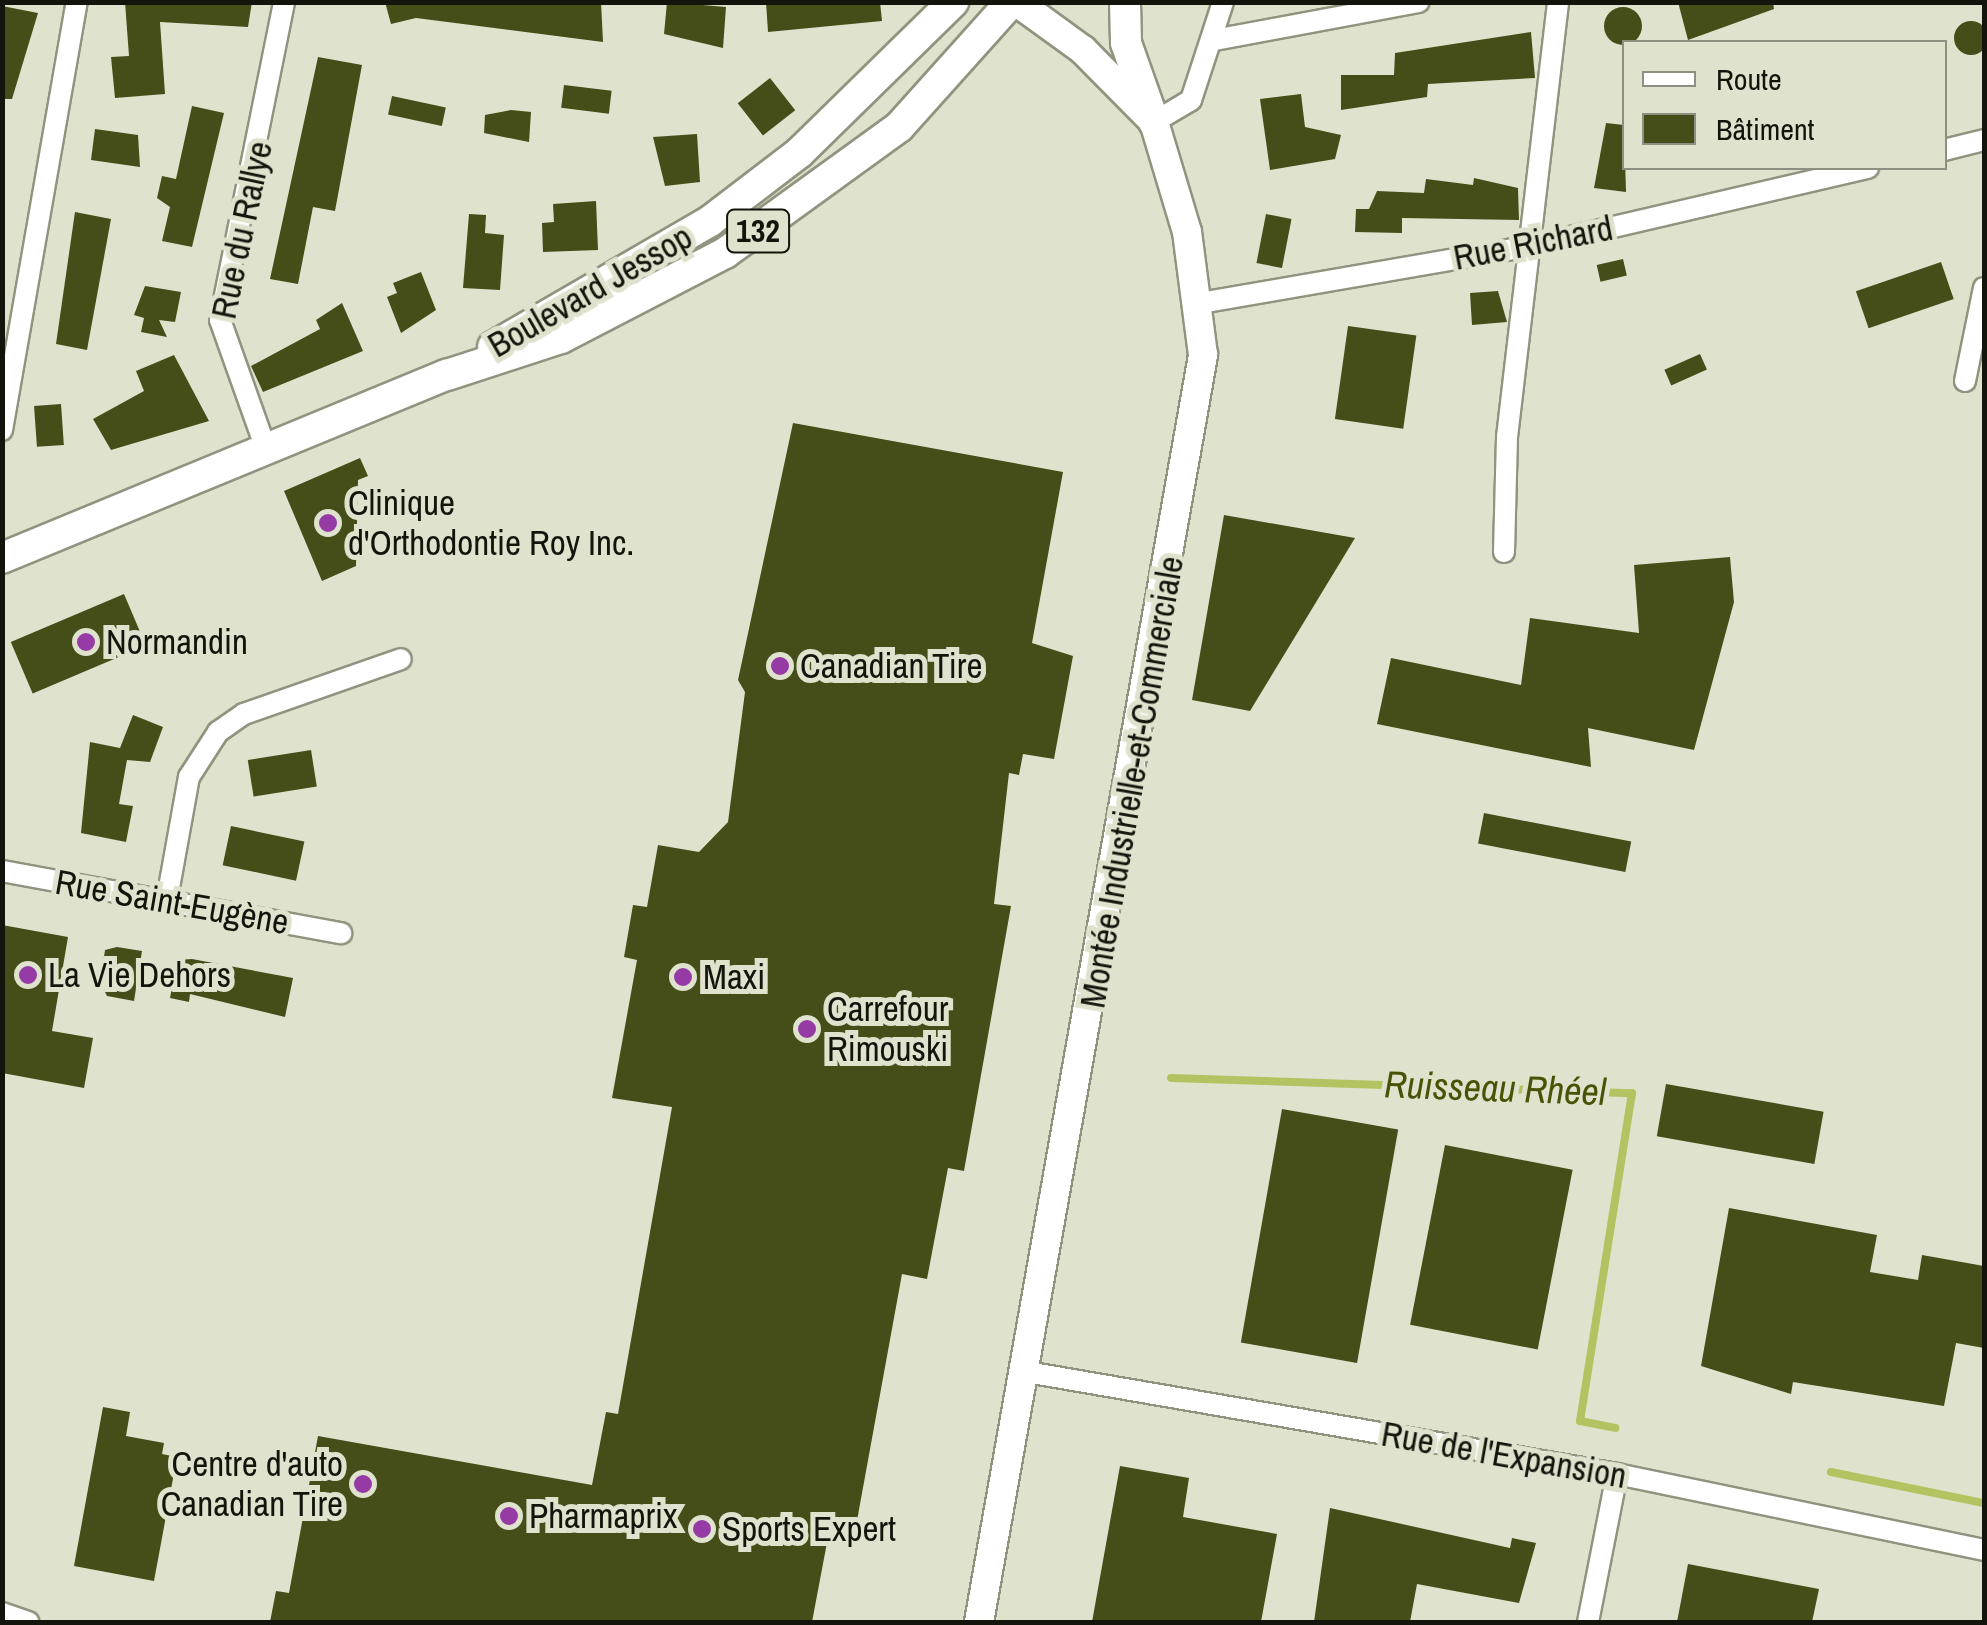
<!DOCTYPE html>
<html>
<head>
<meta charset="utf-8">
<style>
	body { margin:0 }
	#map { position:relative; width:1987px; height:1625px; overflow:hidden; background:#dfe3cd; font-family:"Archivo Narrow",sans-serif }
	div>[style] { position:absolute }
	.stream>* { height:8px; margin:-4px; padding:0 4px; transform-origin:4px; border-radius:4px; background:#b4c362 }
	.building>* { inset:0; background:#454d19; transform-origin:0 0 }
	.round { border-radius:50% }
	.roads { filter:drop-shadow(2px 0 #90947f) drop-shadow(-2px 0 #90947f) drop-shadow(0 2px #90947f) drop-shadow(0 -2px #90947f) }
	.street>* { height:20px; margin:-10px; padding:0 10px; transform-origin:10px; border-radius:10px; background:#fff }
	.secondary>* { height:28px; margin:-14px; padding:0 14px; transform-origin:14px; border-radius:14px; background:#fff }
	.primary>* { height:30px; margin:-15px; padding:0 15px; transform-origin:15px; border-radius:15px; background:#fff }
	.dots>* { width:28px; height:28px; translate:-50% -50%; box-sizing:border-box; border:5px solid #dfe3cd; border-radius:50% }
	span { translate:-50% -50%; white-space:nowrap; text-align:center; line-height:1.15; -webkit-text-stroke:10px #dfe3cd; paint-order:stroke }
	.shield-label span { padding:2px 8px; background:#dfe3cd; border:2px solid; border-radius:8px; -webkit-text-stroke-width:0 }
	.shield-label { font-size:32px; color:#13140c; font-weight:700 }
	.street-label { font-size:35px; color:#13140c }
	.poi-label { font-size:35px; color:#13140c }
	.left { translate:0 -50%; text-align:left }
	.right { translate:-100% -50%; text-align:right }
	.water-label { font-size:38px; color:#495206; font-style:italic }
	.frame { position:absolute; inset:0; border:5px solid #13140c; pointer-events:none }
	.legend { position:absolute; left:1622px; top:40px; width:325px; height:130px; box-sizing:border-box; background:#dfe3cd; border:2px solid #8d9080; margin:0; padding:12px 18px; list-style:none; font-size:30px; color:#13140c }
	.legend li { display:flex; align-items:center; gap:20px; height:50px }
	.legend b { width:50px; border:2px solid #8d9080 }
</style>
</head>
<body>
<div id="map">
	<div class="stream">
		<i style="left:1171px;top:1078px;width:461px;rotate:1.9deg"></i>
		<i style="left:1632px;top:1093px;width:332px;rotate:99deg"></i>
		<i style="left:1580px;top:1421px;width:36px;rotate:11deg"></i>
		<i style="left:1831px;top:1472px;width:156px;rotate:11.5deg"></i>
	</div>
	<div class="building">
		<i style="clip-path:polygon(125px 2px,252px 2px,248px 27px,160px 22px,165px 94px,115px 98px,111px 57px,129px 56px)"></i>
		<i style="clip-path:polygon(385px 2px,601px 2px,603px 42px,416px 18px,391px 24px)"></i>
		<i style="clip-path:polygon(667px 2px,726px 7px,723px 48px,664px 34px)"></i>
		<i style="clip-path:polygon(766px 2px,880px 2px,882px 21px,768px 32px)"></i>
		<i style="clip-path:polygon(1678px 2px,1773px 2px,1774px 9px,1688px 40px)"></i>
		<i style="clip-path:polygon(2px 6px,38px 13px,12px 99px,2px 99px)"></i>
		<i class="round" style="left:1604px;top:7px;width:38px;height:38px"></i>
		<i class="round" style="left:1954px;top:21px;width:34px;height:34px"></i>
		<i style="clip-path:polygon(1531px 32px,1535px 78px,1428px 84px,1427px 97px,1341px 110px,1341px 75px,1394px 75px,1395px 53px)"></i>
		<i style="clip-path:polygon(318px 57px,362px 65px,335px 211px,313px 207px,298px 284px,270px 279px)"></i>
		<i style="left:770px;top:78px;width:41px;height:41px;rotate:52deg"></i>
		<i style="left:564px;top:85px;width:48px;height:23px;rotate:7deg"></i>
		<i style="clip-path:polygon(1301px 94px,1305px 127px,1341px 135px,1335px 159px,1270px 170px,1260px 99px)"></i>
		<i style="left:392px;top:96px;width:55px;height:19px;rotate:12deg"></i>
		<i style="clip-path:polygon(192px 106px,224px 113px,192px 247px,162px 241px,170px 207px,157px 198px,162px 176px,176px 179px)"></i>
		<i style="clip-path:polygon(511px 110px,531px 112px,529px 142px,484px 133px,485px 115px)"></i>
		<i style="clip-path:polygon(1606px 123px,1624px 125px,1626px 192px,1594px 188px)"></i>
		<i style="clip-path:polygon(95px 129px,138px 135px,140px 167px,91px 160px)"></i>
		<i style="clip-path:polygon(697px 134px,700px 182px,665px 186px,653px 137px)"></i>
		<i style="clip-path:polygon(1474px 178px,1518px 188px,1519px 220px,1402px 218px,1402px 233px,1355px 232px,1356px 209px,1369px 209px,1377px 191px,1424px 193px,1426px 179px,1473px 185px)"></i>
		<i style="clip-path:polygon(596px 201px,598px 250px,543px 252px,542px 223px,554px 222px,553px 204px)"></i>
		<i style="clip-path:polygon(75px 212px,111px 219px,87px 350px,56px 344px)"></i>
		<i style="clip-path:polygon(469px 214px,486px 215px,485px 233px,504px 235px,500px 290px,463px 288px)"></i>
		<i style="left:1266px;top:214px;width:26px;height:50px;rotate:11deg"></i>
		<i style="left:1623px;top:259px;width:17px;height:27px;rotate:77deg"></i>
		<i style="left:1941px;top:262px;width:39px;height:90px;rotate:71deg"></i>
		<i style="clip-path:polygon(421px 272px,436px 310px,401px 333px,387px 297px,397px 293px,393px 283px)"></i>
		<i style="clip-path:polygon(145px 286px,181px 292px,175px 322px,159px 320px,167px 337px,141px 332px,144px 318px,134px 315px)"></i>
		<i style="clip-path:polygon(1498px 291px,1507px 322px,1472px 325px,1470px 293px)"></i>
		<i style="clip-path:polygon(342px 303px,363px 351px,263px 392px,251px 366px,320px 329px,316px 320px)"></i>
		<i style="left:1348px;top:326px;width:69px;height:94px;rotate:8deg"></i>
		<i style="left:1700px;top:354px;width:17px;height:39px;rotate:66deg"></i>
		<i style="clip-path:polygon(174px 355px,209px 421px,111px 450px,93px 419px,144px 391px,136px 371px)"></i>
		<i style="left:61px;top:404px;width:41px;height:27px;rotate:86deg"></i>
		<i style="clip-path:polygon(793px 423px,1063px 472px,1032px 643px,1073px 656px,1054px 759px,1023px 754px,1019px 775px,1009px 773px,994px 904px,1011px 906px,964px 1171px,948px 1168px,927px 1279px,902px 1274px,854px 1537px,829px 1532px,812px 1622px,270px 1622px,276px 1591px,289px 1593px,318px 1436px,592px 1485px,606px 1412px,618px 1414px,672px 1107px,612px 1098px,637px 960px,624px 957px,633px 905px,647px 907px,658px 845px,699px 852px,728px 822px,745px 692px,738px 680px)"></i>
		<i style="clip-path:polygon(360px 458px,368px 476px,358px 480px,356px 566px,322px 581px,284px 491px)"></i>
		<i style="clip-path:polygon(1224px 515px,1355px 538px,1250px 711px,1192px 700px)"></i>
		<i style="clip-path:polygon(1730px 557px,1734px 602px,1694px 750px,1588px 728px,1591px 767px,1377px 724px,1391px 658px,1521px 685px,1530px 618px,1639px 633px,1634px 565px)"></i>
		<i style="left:124px;top:594px;width:56px;height:123px;rotate:67deg"></i>
		<i style="clip-path:polygon(133px 715px,163px 727px,150px 762px,127px 760px,119px 804px,133px 806px,126px 842px,81px 833px,90px 742px,120px 748px)"></i>
		<i style="left:311px;top:750px;width:37px;height:64px;rotate:81deg"></i>
		<i style="left:1484px;top:813px;width:150px;height:31px;rotate:11deg"></i>
		<i style="left:231px;top:826px;width:75px;height:40px;rotate:12deg"></i>
		<i style="clip-path:polygon(2px 925px,68px 937px,52px 1031px,93px 1038px,84px 1088px,2px 1073px)"></i>
		<i style="clip-path:polygon(117px 947px,142px 951px,134px 1001px,107px 996px,100px 982px,105px 950px)"></i>
		<i style="clip-path:polygon(192px 959px,293px 978px,285px 1017px,190px 994px,189px 1002px,170px 998px,177px 960px)"></i>
		<i style="left:1666px;top:1084px;width:160px;height:53px;rotate:10deg"></i>
		<i style="left:1282px;top:1109px;width:118px;height:237px;rotate:10deg"></i>
		<i style="left:1445px;top:1145px;width:130px;height:183px;rotate:11deg"></i>
		<i style="clip-path:polygon(1729px 1208px,1877px 1235px,1870px 1272px,1918px 1280px,1922px 1255px,1984px 1266px,1984px 1348px,1956px 1343px,1944px 1406px,1793px 1382px,1791px 1394px,1701px 1366px)"></i>
		<i style="clip-path:polygon(103px 1407px,130px 1412px,126px 1436px,164px 1443px,162px 1454px,177px 1457px,154px 1581px,74px 1566px)"></i>
		<i style="clip-path:polygon(1120px 1466px,1189px 1478px,1183px 1517px,1277px 1534px,1261px 1622px,1092px 1622px)"></i>
		<i style="clip-path:polygon(1330px 1508px,1510px 1548px,1512px 1538px,1536px 1543px,1519px 1603px,1417px 1584px,1410px 1622px,1314px 1622px)"></i>
		<i style="clip-path:polygon(1688px 1564px,1819px 1589px,1812px 1622px,1677px 1622px)"></i>
	</div>
	<div class="roads">
		<div class="street">
			<i style="left:1214px;top:40px;width:208px;rotate:-10.5deg"></i>
			<i style="left:1154px;top:122px;width:43px;rotate:-30.7deg"></i>
			<i style="left:1191px;top:100px;width:103px;rotate:-71.9deg"></i>
			<i style="left:1944px;top:150px;width:41px;rotate:-14deg"></i>
			<i style="left:1195px;top:304px;width:346px;rotate:-9.8deg"></i>
			<i style="left:1536px;top:245px;width:341px;rotate:-13.1deg"></i>
			<i style="left:1965px;top:381px;width:95px;rotate:-78.5deg"></i>
			<i style="left:2px;top:430px;width:435px;rotate:-80.1deg"></i>
			<i style="left:266px;top:449px;width:137px;rotate:-109.6deg"></i>
			<i style="left:220px;top:320px;width:324px;rotate:-78.6deg"></i>
			<i style="left:1504px;top:552px;width:115px;rotate:-88.5deg"></i>
			<i style="left:1507px;top:437px;width:438px;rotate:-83.3deg"></i>
			<i style="left:2px;top:871px;width:345px;rotate:10.4deg"></i>
			<i style="left:167px;top:899px;width:124px;rotate:-79.8deg"></i>
			<i style="left:189px;top:777px;width:54px;rotate:-57.2deg"></i>
			<i style="left:218px;top:732px;width:32px;rotate:-35deg"></i>
			<i style="left:244px;top:714px;width:166px;rotate:-19.3deg"></i>
			<i style="left:1021px;top:1371px;width:605px;rotate:9.8deg"></i>
			<i style="left:1617px;top:1474px;width:375px;rotate:11.7deg"></i>
			<i style="left:2px;top:1613px;width:28px;rotate:19deg"></i>
			<i style="left:1588px;top:1622px;width:151px;rotate:-78.9deg"></i>
		</div>
		<div class="secondary">
			<i style="left:979px;top:1622px;width:1287px;rotate:-79.97deg"></i>
			<i style="left:1203px;top:355px;width:124px;rotate:-97.4deg"></i>
			<i style="left:1187px;top:232px;width:115px;rotate:-106.7deg"></i>
			<i style="left:1154px;top:122px;width:101px;rotate:-134.6deg"></i>
			<i style="left:1083px;top:50px;width:82px;rotate:-144deg"></i>
		</div>
		<div class="primary">
			<i style="left:1125px;top:2px;width:41px;rotate:88.6deg"></i>
			<i style="left:1126px;top:43px;width:84px;rotate:70.5deg"></i>
			<i style="left:493px;top:347px;width:251px;rotate:-30.1deg"></i>
			<i style="left:710px;top:221px;width:112px;rotate:-37.4deg"></i>
			<i style="left:799px;top:153px;width:216px;rotate:-44.4deg"></i>
			<i style="left:2px;top:558px;width:481px;rotate:-22.4deg"></i>
			<i style="left:447px;top:375px;width:120px;rotate:-18deg"></i>
			<i style="left:561px;top:338px;width:185px;rotate:-27.4deg"></i>
			<i style="left:725px;top:253px;width:215px;rotate:-35.9deg"></i>
			<i style="left:899px;top:127px;width:168px;rotate:-48.1deg"></i>
		</div>
	</div>
	<div class="dots">
		<i style="left:328px;top:523px;background:#963ba6"></i>
		<i style="left:86px;top:642px;background:#963ba6"></i>
		<i style="left:780px;top:666px;background:#963ba6"></i>
		<i style="left:28px;top:975px;background:#963ba6"></i>
		<i style="left:683px;top:977px;background:#963ba6"></i>
		<i style="left:807px;top:1029px;background:#963ba6"></i>
		<i style="left:363px;top:1484px;background:#963ba6"></i>
		<i style="left:509px;top:1516px;background:#963ba6"></i>
		<i style="left:702px;top:1529px;background:#963ba6"></i>
	</div>
	<div class="shield-label">
		<span style="left:758px;top:231px">132</span>
	</div>
	<div class="street-label">
		<span style="left:242px;top:230px;rotate:-78deg">Rue du Rallye</span>
		<span style="left:1533px;top:243px;rotate:-11deg">Rue Richard</span>
		<span style="left:590px;top:291px;rotate:-30deg">Boulevard Jessop</span>
		<span style="left:1132px;top:782px;rotate:-80deg">Montée Industrielle-et-Commerciale</span>
		<span style="left:172px;top:902px;rotate:10deg">Rue Saint-Eugène</span>
		<span style="left:1504px;top:1455px;rotate:10deg">Rue de l'Expansion</span>
	</div>
	<div class="poi-label">
		<span class="left" style="left:348px;top:523px">Clinique<br>d'Orthodontie Roy Inc.</span>
		<span class="left" style="left:106px;top:642px">Normandin</span>
		<span class="left" style="left:800px;top:666px">Canadian Tire</span>
		<span class="left" style="left:48px;top:975px">La Vie Dehors</span>
		<span class="left" style="left:703px;top:977px">Maxi</span>
		<span class="left" style="left:827px;top:1029px">Carrefour<br>Rimouski</span>
		<span class="right" style="left:343px;top:1484px">Centre d'auto<br>Canadian Tire</span>
		<span class="left" style="left:529px;top:1516px">Pharmaprix</span>
		<span class="left" style="left:722px;top:1529px">Sports Expert</span>
	</div>
	<div class="water-label">
		<span style="left:1495px;top:1088px;rotate:2deg">Ruisseau Rhéel</span>
	</div>
	<div class="frame"></div>
	<ul class="legend">
	<li><b style="height:12px;background:#fff"></b>Route</li>
	<li><b style="height:28px;background:#454d19"></b>Bâtiment</li>
	</ul>
</div>
</body>
</html>
